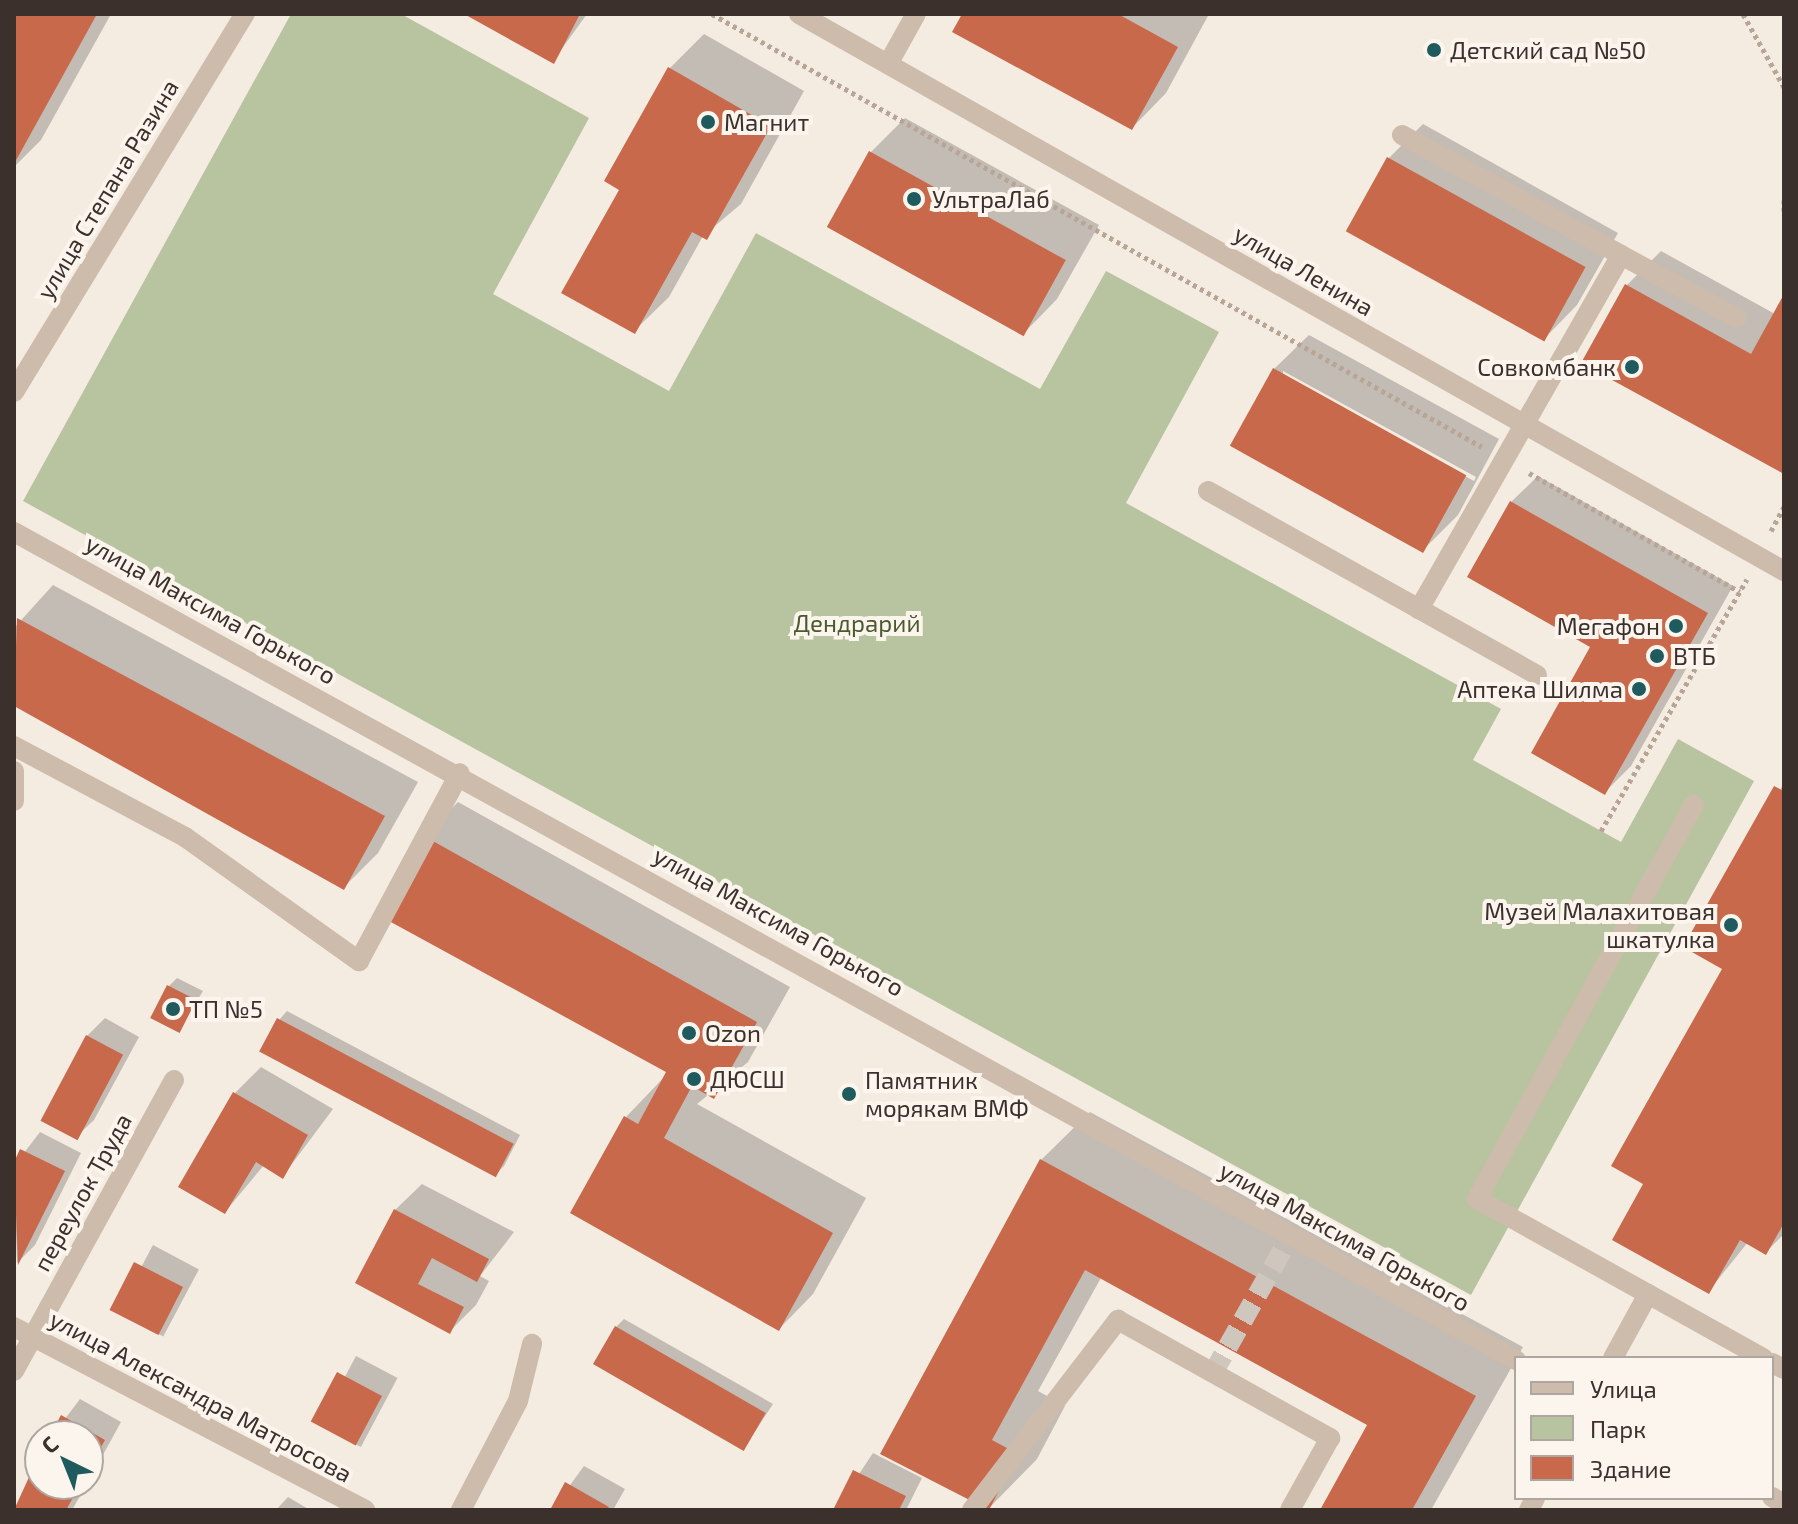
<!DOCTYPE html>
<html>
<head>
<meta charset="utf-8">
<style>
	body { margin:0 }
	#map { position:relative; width:1798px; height:1524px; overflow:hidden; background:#f4ebe1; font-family:"Exo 2",sans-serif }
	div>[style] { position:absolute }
	.green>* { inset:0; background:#b8c4a0 }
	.shadow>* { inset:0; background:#0003; transform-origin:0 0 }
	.building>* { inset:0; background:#c8694b; transform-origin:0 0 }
	.minor-tunnel>* { height:20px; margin-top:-10px; transform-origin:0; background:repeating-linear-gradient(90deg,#cfc6bd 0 20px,transparent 0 30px) }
	.path>* { height:5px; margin-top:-2.5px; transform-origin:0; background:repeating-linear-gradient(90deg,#b9a596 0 4px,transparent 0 8px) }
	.minor>* { height:20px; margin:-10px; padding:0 10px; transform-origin:10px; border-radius:10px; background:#cdbbac }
	.dots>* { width:22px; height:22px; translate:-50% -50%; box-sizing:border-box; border:4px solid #fbf5ee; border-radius:50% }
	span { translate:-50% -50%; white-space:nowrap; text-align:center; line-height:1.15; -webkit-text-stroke:8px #fbf5ee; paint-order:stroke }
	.poi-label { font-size:24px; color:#3b302b }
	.left { translate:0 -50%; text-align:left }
	.right { translate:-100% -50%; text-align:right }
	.street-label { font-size:24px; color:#3b302b }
	.park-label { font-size:24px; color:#4a5a2e }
	.frame { position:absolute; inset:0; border:16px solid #3b302b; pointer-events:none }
	.legend { position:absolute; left:1514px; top:1356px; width:260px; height:144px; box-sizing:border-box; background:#fbf5ee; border:2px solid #aea6a0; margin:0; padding:10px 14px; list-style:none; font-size:24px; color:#3b302b }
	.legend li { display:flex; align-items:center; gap:16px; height:40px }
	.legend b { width:40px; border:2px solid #aea6a0 }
	.north { position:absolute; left:24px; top:1420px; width:80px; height:80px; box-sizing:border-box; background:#fbf5ee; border:2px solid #aea6a0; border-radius:50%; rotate:317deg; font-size:22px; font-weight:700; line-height:32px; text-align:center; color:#3b302b }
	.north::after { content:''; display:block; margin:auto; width:28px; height:36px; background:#1f5a5e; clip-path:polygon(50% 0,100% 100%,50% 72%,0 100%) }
</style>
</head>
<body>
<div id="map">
	<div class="green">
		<i style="clip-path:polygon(291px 14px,401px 14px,589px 118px,493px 294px,669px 391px,756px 233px,1040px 389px,1106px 271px,1219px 332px,1126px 503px,1501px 709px,1473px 760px,1621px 842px,1678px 739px,1754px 781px,1471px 1295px,23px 501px)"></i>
	</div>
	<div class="shadow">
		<i style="clip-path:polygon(14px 14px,111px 14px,41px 140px,14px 167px)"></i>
		<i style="clip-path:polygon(468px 14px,587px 14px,553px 61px)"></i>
		<i style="clip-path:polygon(964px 14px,1209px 14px,1166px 93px,1132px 128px)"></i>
		<i style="clip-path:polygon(704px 34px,804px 91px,741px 204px,703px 236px,669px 297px,634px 331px,669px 69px)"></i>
		<i style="clip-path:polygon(905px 118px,1099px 225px,1057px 299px,1023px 334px,829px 227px,871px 152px)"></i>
		<i style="clip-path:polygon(1423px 124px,1618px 233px,1577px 305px,1543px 340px,1348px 231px,1389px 158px)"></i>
		<i style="clip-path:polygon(1661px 251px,1775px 314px,1784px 298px,1784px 472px,1627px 285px)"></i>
		<i style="clip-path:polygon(evenodd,1309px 335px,1499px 439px,1458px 515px,1423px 550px,1274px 369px,1309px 335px,1283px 371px,1476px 477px,1474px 481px,1283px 376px,1283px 371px)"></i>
		<i style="clip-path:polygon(1538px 476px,1733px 586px,1631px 766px,1605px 792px,1593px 646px,1511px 502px)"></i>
		<i style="clip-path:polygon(53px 585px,418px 782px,378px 853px,344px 887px,14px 703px,14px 628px)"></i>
		<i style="clip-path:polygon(1784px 779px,1784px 1234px,1766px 1252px,1748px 1242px,1708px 1292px,1646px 1184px,1725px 968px)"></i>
		<i style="clip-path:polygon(458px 802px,790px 987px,748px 1062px,697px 1104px,866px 1198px,813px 1294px,779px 1329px,626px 1117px,669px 1072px,424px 836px)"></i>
		<i style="clip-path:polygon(177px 978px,203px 991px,179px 1030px,169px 986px)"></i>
		<i style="clip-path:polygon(287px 1011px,520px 1135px,504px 1166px,495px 1175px,279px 1020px)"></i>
		<i style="clip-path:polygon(105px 1018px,139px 1037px,94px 1120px,76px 1137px,87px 1036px)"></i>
		<i style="clip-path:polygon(261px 1067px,333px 1109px,283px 1176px,264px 1165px,225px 1212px,235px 1093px)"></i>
		<i style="clip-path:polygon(1090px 1112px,1523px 1347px,1431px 1510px,1322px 1510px,1370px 1425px,1102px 1276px,1038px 1391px,1065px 1406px,1037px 1459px,989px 1508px,882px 1453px,1041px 1160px)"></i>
		<i style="clip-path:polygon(40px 1132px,81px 1153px,35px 1245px,17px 1263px,14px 1166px)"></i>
		<i style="clip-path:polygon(422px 1184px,514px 1232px,480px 1276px,489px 1281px,476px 1305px,450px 1331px,357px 1283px,395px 1210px)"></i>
		<i style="left:153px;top:1245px;width:52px;height:76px;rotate:28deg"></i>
		<i style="clip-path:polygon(624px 1319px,773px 1404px,744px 1448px,616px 1327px)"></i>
		<i style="left:356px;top:1356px;width:47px;height:78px;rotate:28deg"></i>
		<i style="clip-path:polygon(80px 1399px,121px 1422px,88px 1482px,88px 1436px,52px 1436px)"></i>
		<i style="clip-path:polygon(873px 1453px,922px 1478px,906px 1510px,835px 1510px)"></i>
		<i style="clip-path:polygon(40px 1457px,40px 1484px,87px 1484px,72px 1510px,14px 1510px)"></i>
		<i style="clip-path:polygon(584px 1466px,625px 1489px,613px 1510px,552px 1510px)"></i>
		<i style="clip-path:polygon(288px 1497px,310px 1510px,276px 1510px)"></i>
	</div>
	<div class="building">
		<i style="clip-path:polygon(14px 14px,97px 14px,14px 164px)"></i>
		<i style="clip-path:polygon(464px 14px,580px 14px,554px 64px)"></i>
		<i style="clip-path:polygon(962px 14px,1118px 14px,1178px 47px,1132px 130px,952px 32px)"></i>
		<i style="clip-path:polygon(668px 67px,771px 126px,707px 240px,692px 232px,635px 334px,561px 293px,619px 190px,604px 181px)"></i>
		<i style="left:869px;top:151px;width:225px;height:87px;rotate:29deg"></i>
		<i style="left:1387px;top:157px;width:227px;height:85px;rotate:29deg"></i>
		<i style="clip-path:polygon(1625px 284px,1751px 354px,1784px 294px,1784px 474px,1581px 363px)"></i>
		<i style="left:1273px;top:368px;width:221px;height:89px;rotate:29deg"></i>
		<i style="clip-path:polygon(1510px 501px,1708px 613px,1605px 795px,1531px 753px,1590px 647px,1467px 577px)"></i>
		<i style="clip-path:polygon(17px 618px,385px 816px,344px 890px,14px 706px)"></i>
		<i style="clip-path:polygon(1774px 786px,1784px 791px,1784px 1223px,1766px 1255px,1740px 1240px,1709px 1294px,1612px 1240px,1643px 1184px,1611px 1166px,1722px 969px,1683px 947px)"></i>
		<i style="clip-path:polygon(422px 835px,757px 1022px,714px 1099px,692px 1086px,664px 1138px,833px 1233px,779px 1331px,570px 1213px,624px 1116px,638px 1124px,666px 1072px,378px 915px)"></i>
		<i style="left:167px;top:985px;width:33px;height:37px;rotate:27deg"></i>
		<i style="left:277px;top:1018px;width:268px;height:38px;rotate:28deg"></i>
		<i style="left:86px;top:1035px;width:42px;height:97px;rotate:28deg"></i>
		<i style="clip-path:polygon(233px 1092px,308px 1135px,283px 1179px,256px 1162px,225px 1214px,178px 1187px)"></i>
		<i style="clip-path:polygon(20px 1149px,65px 1171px,18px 1265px,14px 1162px)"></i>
		<i style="clip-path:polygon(1040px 1159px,1476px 1396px,1412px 1510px,1320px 1510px,1367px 1425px,1085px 1270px,992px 1440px,1018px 1454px,989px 1510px,880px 1454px)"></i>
		<i style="clip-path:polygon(394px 1209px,489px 1259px,477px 1282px,432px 1258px,418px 1284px,464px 1307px,450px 1334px,355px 1283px)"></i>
		<i style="left:134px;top:1262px;width:55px;height:54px;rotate:27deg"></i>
		<i style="left:615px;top:1326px;width:174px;height:44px;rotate:30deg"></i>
		<i style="left:337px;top:1372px;width:51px;height:56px;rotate:28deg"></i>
		<i style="clip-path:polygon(61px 1415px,105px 1440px,88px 1471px,88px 1436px,50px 1436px)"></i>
		<i style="clip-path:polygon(40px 1453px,40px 1484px,81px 1484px,66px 1510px,14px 1510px)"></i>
		<i style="clip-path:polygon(853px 1470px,906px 1496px,899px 1510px,833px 1510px)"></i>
		<i style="clip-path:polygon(565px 1482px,609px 1507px,607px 1510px,550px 1510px)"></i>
	</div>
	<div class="minor-tunnel">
		<i style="left:1213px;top:1373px;width:159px;rotate:-60.5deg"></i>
	</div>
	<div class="path">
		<i style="left:712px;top:14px;width:883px;rotate:29.35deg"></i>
		<i style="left:1743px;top:14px;width:84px;rotate:60.7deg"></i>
		<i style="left:1784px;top:200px;width:11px;rotate:90deg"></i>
		<i style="left:1529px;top:473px;width:242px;rotate:29.4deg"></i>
		<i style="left:1771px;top:531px;width:27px;rotate:-62deg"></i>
		<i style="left:1601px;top:831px;width:291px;rotate:-59.9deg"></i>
	</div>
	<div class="minor">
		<i style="left:799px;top:14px;width:1132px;rotate:29.49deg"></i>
		<i style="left:888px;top:64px;width:57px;rotate:-60.8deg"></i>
		<i style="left:1402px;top:135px;width:250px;rotate:28.7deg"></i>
		<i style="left:1621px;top:255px;width:408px;rotate:119.7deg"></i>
		<i style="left:1419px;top:609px;width:135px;rotate:29.2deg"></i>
		<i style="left:1621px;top:255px;width:132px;rotate:28.5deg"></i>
		<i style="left:14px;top:392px;width:443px;rotate:-58.6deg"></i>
		<i style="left:1208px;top:491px;width:242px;rotate:29.2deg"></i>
		<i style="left:14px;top:532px;width:1715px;rotate:28.87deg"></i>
		<i style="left:14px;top:746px;width:194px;rotate:28deg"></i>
		<i style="left:185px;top:837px;width:214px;rotate:35.5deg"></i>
		<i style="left:359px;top:961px;width:213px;rotate:-61.8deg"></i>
		<i style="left:14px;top:771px;width:30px;rotate:90deg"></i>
		<i style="left:1648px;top:1294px;width:196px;rotate:-150.9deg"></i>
		<i style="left:1477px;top:1199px;width:450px;rotate:-61.2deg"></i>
		<i style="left:14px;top:1327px;width:396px;rotate:27.5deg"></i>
		<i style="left:1613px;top:1358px;width:73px;rotate:-61.3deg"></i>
		<i style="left:1648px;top:1294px;width:132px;rotate:29.1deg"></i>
		<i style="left:1772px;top:1363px;width:13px;rotate:27deg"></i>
		<i style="left:14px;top:1371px;width:332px;rotate:-61.2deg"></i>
		<i style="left:1772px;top:1497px;width:14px;rotate:30deg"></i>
		<i style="left:461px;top:1510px;width:123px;rotate:-62.4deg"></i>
		<i style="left:518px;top:1401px;width:59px;rotate:-76.2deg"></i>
		<i style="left:972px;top:1510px;width:240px;rotate:-52.5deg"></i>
		<i style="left:1118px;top:1320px;width:243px;rotate:29.1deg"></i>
		<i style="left:1330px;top:1438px;width:82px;rotate:119.1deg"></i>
		<i style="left:1529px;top:1510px;width:13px;rotate:-63deg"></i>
	</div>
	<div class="dots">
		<i style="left:1434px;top:50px;background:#1f5a5e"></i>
		<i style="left:708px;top:122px;background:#1f5a5e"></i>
		<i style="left:914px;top:199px;background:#1f5a5e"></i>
		<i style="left:1632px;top:367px;background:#1f5a5e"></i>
		<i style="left:1676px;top:626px;background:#1f5a5e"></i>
		<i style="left:1657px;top:656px;background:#1f5a5e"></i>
		<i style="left:1639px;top:689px;background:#1f5a5e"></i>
		<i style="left:1731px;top:925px;background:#1f5a5e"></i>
		<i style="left:173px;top:1009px;background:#1f5a5e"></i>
		<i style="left:689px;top:1033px;background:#1f5a5e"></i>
		<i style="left:694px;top:1079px;background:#1f5a5e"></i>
		<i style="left:849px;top:1094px;background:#1f5a5e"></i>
	</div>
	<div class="poi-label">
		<span class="left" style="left:1450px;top:50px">Детский сад №50</span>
		<span class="left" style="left:724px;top:122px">Магнит</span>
		<span class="left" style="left:932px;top:199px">УльтраЛаб</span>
		<span class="right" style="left:1616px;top:367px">Совкомбанк</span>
		<span class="right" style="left:1660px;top:626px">Мегафон</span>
		<span class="left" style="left:1673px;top:656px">ВТБ</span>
		<span class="right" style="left:1623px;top:689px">Аптека Шилма</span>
		<span class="right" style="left:1715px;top:925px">Музей Малахитовая<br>шкатулка</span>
		<span class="left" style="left:189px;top:1009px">ТП №5</span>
		<span class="left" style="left:705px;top:1033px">Ozon</span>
		<span class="left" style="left:710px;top:1079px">ДЮСШ</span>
		<span class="left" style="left:865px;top:1094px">Памятник<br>морякам ВМФ</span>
	</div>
	<div class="street-label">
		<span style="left:107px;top:189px;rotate:-59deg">улица Степана Разина</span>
		<span style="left:1304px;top:270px;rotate:30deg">улица Ленина</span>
		<span style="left:211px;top:609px;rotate:29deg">улица Максима Горького</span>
		<span style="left:779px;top:921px;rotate:29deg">улица Максима Горького</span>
		<span style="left:82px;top:1192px;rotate:-61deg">переулок Труда</span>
		<span style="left:1345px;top:1236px;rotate:29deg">улица Максима Горького</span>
		<span style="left:201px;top:1396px;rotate:28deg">улица Александра Матросова</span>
	</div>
	<div class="park-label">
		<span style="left:857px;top:623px">Дендрарий</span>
	</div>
	<div class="frame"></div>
	<ul class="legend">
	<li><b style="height:10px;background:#cdbbac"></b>Улица</li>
	<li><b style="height:22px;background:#b8c4a0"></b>Парк</li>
	<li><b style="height:22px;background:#c8694b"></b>Здание</li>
	</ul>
	<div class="north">С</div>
</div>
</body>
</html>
